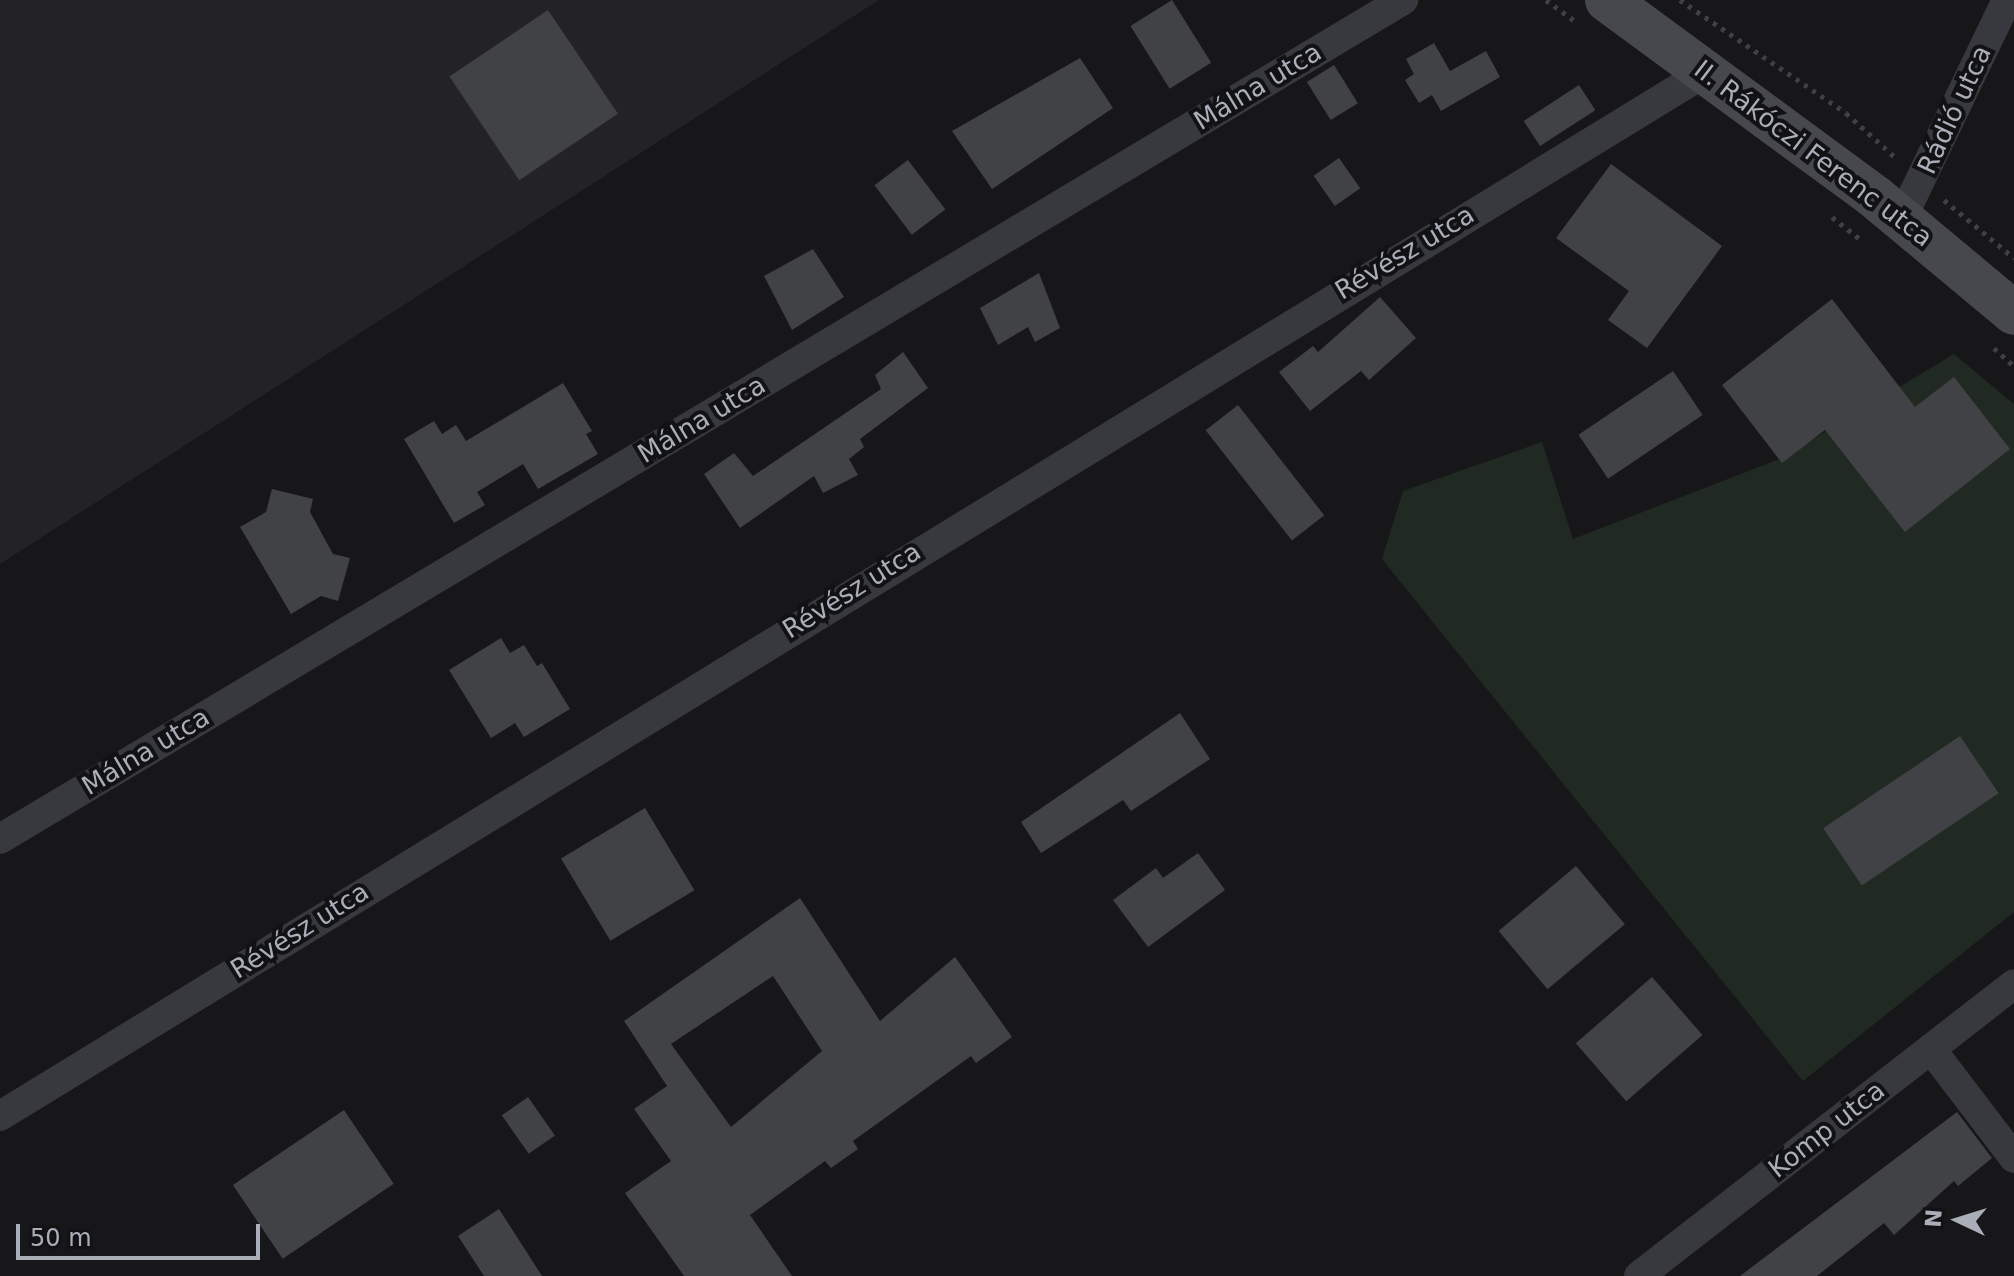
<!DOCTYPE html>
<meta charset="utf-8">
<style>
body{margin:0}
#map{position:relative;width:2014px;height:1276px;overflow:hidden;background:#171719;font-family:"DejaVu Sans",sans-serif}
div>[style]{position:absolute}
.built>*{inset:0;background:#232326}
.green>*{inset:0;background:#212923}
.building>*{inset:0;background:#414246;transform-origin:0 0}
.path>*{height:5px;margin-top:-2.5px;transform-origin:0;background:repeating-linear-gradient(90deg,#3e4045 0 4px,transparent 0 10px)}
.minor>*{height:30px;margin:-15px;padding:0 15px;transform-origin:15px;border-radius:15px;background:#38393e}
.secondary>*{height:44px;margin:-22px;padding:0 22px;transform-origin:22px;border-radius:22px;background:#46484e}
span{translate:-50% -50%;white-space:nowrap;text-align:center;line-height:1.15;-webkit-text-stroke:8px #121214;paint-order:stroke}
.street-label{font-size:26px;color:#aaaeb9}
.north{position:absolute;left:1918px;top:1180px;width:80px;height:80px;-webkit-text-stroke:6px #121214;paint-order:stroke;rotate:274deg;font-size:22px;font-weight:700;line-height:32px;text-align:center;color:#aaaeb9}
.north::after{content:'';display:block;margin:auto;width:28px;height:36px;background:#aaaeb9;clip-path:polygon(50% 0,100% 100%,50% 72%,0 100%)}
.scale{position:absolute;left:16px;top:1224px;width:244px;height:36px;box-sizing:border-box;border:4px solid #aaaeb9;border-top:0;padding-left:10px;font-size:24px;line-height:28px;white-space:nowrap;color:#aaaeb9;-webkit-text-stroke:6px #121214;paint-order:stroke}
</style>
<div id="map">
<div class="built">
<div style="clip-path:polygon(0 0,879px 0,0 564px)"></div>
</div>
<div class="green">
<div style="clip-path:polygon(1954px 354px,2014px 404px,2014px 912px,1803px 1081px,1382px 559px,1403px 491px,1542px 442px,1573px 539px,1782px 458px)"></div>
</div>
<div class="building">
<div style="left:1172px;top:0;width:74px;height:49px;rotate:58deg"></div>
<div style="left:548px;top:10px;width:125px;height:119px;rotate:56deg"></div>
<div style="clip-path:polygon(1434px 43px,1450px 71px,1486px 51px,1500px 77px,1441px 111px,1432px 95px,1419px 103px,1405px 80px,1414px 74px,1406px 59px)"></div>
<div style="clip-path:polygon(1080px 58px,1113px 108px,992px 189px,952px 131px)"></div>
<div style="left:1334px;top:65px;width:45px;height:32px;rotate:58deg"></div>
<div style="left:1579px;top:85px;width:30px;height:66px;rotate:57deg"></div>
<div style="left:1339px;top:158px;width:37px;height:31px;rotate:55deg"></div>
<div style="left:908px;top:160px;width:62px;height:42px;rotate:53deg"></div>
<div style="clip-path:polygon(1611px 164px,1722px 246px,1647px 348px,1608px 320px,1629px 291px,1556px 238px)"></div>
<div style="clip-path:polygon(813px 249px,844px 297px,792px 330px,764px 276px)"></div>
<div style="clip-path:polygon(1039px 273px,1060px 328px,1035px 342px,1028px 327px,998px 345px,980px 308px)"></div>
<div style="clip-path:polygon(1380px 297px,1416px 338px,1369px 380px,1361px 371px,1310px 411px,1279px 372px,1313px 346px,1318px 352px)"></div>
<div style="clip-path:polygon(1832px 299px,1915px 407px,1954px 377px,2010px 449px,1905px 532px,1825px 430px,1782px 463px,1722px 385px)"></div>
<div style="clip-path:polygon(903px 352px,928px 388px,860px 439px,864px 447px,849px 459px,858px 475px,823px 493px,814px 476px,740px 528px,704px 474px,734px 453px,753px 476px,881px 389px,875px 375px)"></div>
<div style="left:1673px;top:371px;width:53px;height:114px;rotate:56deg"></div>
<div style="clip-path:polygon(563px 383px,592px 431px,586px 434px,598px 454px,538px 489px,523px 464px,477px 492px,485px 505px,454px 523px,404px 439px,434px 421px,442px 434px,456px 425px,466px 441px)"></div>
<div style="left:1238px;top:405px;width:140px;height:41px;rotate:52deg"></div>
<div style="clip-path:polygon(272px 489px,313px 499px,310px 512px,333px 554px,350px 558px,338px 601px,321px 596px,291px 614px,240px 527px,266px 512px)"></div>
<div style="clip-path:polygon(501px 638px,510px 653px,524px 645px,537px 666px,542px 663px,570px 709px,524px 737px,515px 723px,491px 738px,449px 670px)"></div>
<div style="clip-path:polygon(1180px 713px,1210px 759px,1131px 811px,1123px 800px,1041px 853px,1021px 822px)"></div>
<div style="left:1960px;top:736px;width:69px;height:165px;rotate:56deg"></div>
<div style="left:645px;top:808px;width:96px;height:98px;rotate:59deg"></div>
<div style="clip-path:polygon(1198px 853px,1225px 890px,1148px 947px,1113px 900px,1156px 868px,1163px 878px)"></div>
<div style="left:1576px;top:866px;width:76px;height:101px;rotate:50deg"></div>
<div style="clip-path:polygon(evenodd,800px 898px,880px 1021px,955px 957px,1012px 1037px,976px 1063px,971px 1056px,853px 1141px,858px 1149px,831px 1168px,825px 1161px,750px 1215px,792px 1276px,684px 1276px,625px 1193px,671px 1161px,634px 1109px,667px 1086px,624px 1021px,800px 898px,773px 976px,822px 1051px,731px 1127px,671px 1044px,773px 976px)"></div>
<div style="left:1652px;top:977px;width:77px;height:101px;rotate:49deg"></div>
<div style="left:528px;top:1097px;width:47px;height:32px;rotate:55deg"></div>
<div style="left:344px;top:1110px;width:89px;height:134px;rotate:56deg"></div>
<div style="clip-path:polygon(1957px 1112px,1992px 1158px,1958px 1186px,1954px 1181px,1894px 1235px,1884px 1223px,1817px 1276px,1740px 1276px)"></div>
<div style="clip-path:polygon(499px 1209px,542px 1276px,484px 1276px,458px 1236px)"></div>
</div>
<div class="path">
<div style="left:1546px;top:0;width:37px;rotate:36deg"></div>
<div style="left:1680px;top:0;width:201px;rotate:34.2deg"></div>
<div style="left:1846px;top:113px;width:69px;rotate:42deg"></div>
<div style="left:1944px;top:200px;width:91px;rotate:39.6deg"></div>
<div style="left:1832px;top:217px;width:34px;rotate:38deg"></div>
<div style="left:1994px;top:348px;width:27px;rotate:42deg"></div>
</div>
<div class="minor">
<div style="left:1901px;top:220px;width:244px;rotate:-64.3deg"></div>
<div style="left:0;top:839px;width:1635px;rotate:-30.88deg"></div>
<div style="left:1931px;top:1049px;width:137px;rotate:52.7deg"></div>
<div style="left:0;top:1116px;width:2001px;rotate:-31.47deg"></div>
<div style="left:1639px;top:1276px;width:475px;rotate:-37.9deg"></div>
</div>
<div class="secondary">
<div style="left:1607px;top:0;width:333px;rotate:36.3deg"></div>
<div style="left:1875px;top:197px;width:181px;rotate:39.8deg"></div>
</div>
<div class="street-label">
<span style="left:1258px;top:87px;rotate:-31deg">Málna utca</span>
<span style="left:1955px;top:110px;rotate:-65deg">Rádió utca</span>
<span style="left:1813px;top:154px;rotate:37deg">II. Rákóczi Ferenc utca</span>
<span style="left:1405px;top:253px;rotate:-31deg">Révész utca</span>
<span style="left:702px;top:420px;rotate:-31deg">Málna utca</span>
<span style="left:852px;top:591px;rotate:-32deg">Révész utca</span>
<span style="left:146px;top:752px;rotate:-31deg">Málna utca</span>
<span style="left:300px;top:931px;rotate:-32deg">Révész utca</span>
<span style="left:1827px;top:1130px;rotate:-38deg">Komp utca</span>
</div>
<div class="north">N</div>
<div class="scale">50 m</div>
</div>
